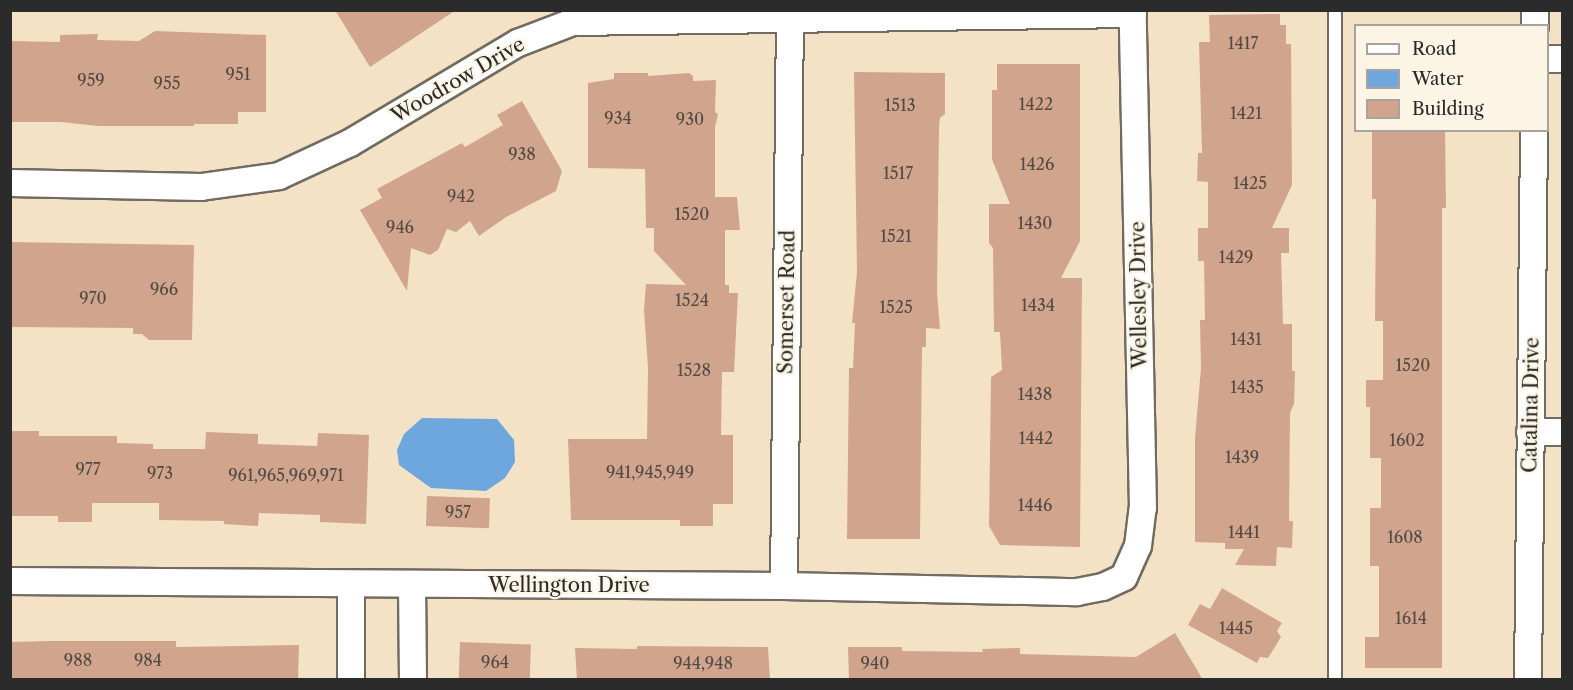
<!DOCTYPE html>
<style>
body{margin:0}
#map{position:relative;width:1573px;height:690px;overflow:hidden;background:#f3e2c5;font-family:"Libre Caslon Text",serif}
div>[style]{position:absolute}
.water>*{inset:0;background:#6da7dd}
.building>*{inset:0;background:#d1a58d;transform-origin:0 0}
.roads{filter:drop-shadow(2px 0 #716b61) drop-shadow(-2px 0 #716b61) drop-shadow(0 2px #716b61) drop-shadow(0 -2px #716b61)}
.lane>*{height:12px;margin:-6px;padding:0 6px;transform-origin:6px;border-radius:6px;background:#fff}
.street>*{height:26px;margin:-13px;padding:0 13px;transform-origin:13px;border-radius:13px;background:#fff}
span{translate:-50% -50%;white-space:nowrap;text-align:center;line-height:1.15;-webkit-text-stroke:4.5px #fcf5e5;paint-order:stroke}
.number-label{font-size:16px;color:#544a44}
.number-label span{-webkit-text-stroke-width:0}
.street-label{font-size:20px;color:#2b2b2b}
.frame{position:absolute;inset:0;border:12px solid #2b2b2b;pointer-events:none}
.legend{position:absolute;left:1354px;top:24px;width:195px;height:108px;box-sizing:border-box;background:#fcf5e5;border:2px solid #a8a49b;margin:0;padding:8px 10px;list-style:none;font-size:18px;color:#2b2b2b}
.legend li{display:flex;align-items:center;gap:12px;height:30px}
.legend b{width:30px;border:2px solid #a8a49b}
</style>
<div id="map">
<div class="water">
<div style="clip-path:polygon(422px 418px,497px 419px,514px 440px,515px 462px,505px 478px,486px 491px,431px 488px,399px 465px,397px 450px,404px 434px)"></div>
</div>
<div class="building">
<div style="clip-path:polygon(335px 10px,456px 10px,370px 67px)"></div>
<div style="clip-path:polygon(1280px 14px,1280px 25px,1286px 25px,1286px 44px,1291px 44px,1292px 185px,1272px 228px,1289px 228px,1289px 253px,1281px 253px,1283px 324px,1292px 324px,1292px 371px,1295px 371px,1294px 404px,1290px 413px,1289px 521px,1293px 521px,1292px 548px,1277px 547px,1276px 566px,1235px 565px,1244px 549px,1225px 549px,1225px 543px,1195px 542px,1195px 438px,1201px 368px,1200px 320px,1205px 320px,1204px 261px,1198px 261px,1198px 228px,1208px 228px,1208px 182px,1197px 181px,1198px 153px,1202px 153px,1199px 42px,1210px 42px,1209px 15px)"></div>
<div style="clip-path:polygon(155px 31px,266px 35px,266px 112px,238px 112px,238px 124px,194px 124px,194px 126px,98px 126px,61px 122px,10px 122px,10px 41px,60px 42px,60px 35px,98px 34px,97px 40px,139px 41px)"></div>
<div style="clip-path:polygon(997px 64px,1080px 64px,1080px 241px,1061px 278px,1082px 278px,1080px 547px,1000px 545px,989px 526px,991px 377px,1002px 370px,1000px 332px,994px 332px,993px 248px,989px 243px,989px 204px,1010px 204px,992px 159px,992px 90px,997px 90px)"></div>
<div style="clip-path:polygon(854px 72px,945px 73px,945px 114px,940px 118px,939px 127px,937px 292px,940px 329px,926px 328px,926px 347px,922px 347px,920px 539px,847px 539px,849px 368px,853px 368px,855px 323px,852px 323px,857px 272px)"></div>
<div style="clip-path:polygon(614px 73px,648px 73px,648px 76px,689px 73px,693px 76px,693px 81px,716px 80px,715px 112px,718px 114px,715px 127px,715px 197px,737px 197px,740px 230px,725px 230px,725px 285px,729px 285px,729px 293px,738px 293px,734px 372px,722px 372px,721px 435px,733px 435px,733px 504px,713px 504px,713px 526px,680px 526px,680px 520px,571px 520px,568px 439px,647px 439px,648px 368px,644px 310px,646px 284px,686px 285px,654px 251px,654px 228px,646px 228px,645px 169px,588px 168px,588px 83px,614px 79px)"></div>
<div style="clip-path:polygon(522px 101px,562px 171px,556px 191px,506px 217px,479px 236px,470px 221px,456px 232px,447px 229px,438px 250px,430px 255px,411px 248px,407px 291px,360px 210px,382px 198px,377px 189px,462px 143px,465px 147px,503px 125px,497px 115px)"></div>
<div style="clip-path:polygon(1372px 130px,1445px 130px,1446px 208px,1442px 208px,1442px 668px,1365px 668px,1365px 637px,1379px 637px,1379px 566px,1370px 566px,1370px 508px,1381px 508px,1381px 458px,1370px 458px,1370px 407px,1366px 407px,1366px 380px,1383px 380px,1383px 321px,1375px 321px,1376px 199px,1372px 199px)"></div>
<div style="clip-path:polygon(10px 242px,194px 245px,192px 340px,149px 340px,142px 334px,133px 334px,133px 328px,10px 327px)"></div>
<div style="clip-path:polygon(10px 431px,39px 431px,39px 436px,117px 436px,117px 443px,153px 444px,153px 449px,205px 449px,206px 432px,258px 434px,258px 444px,317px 446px,318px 433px,369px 435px,366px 524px,320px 522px,320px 515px,259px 513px,258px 526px,224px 524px,224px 521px,159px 520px,159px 503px,92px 503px,92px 522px,58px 522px,58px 516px,10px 516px)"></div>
<div style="left:427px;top:496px;width:63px;height:30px;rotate:2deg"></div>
<div style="clip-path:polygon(1222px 588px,1282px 623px,1277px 631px,1281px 637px,1268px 658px,1260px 657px,1257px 663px,1188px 625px,1200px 604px,1210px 609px)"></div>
<div style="clip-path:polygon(1175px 633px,1203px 680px,849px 680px,848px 647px,902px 647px,902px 651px,983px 652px,982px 649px,1020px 648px,1020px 654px,1136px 657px)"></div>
<div style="clip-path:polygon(50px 641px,176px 641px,176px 647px,299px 645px,298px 680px,10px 680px,10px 642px)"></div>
<div style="left:460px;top:642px;width:71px;height:38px;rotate:2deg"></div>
<div style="clip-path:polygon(637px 646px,768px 647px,770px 680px,577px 680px,575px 648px,637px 649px)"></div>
</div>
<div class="roads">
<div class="lane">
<div style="left:1335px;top:10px;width:670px;rotate:90deg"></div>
</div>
<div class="street">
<div style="left:1535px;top:26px;width:16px;rotate:-90deg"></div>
<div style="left:1548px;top:59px;width:14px"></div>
<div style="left:10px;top:183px;width:191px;rotate:1.2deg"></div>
<div style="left:201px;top:187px;width:79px;rotate:-8deg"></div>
<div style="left:279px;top:176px;width:78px;rotate:-24.9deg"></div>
<div style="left:350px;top:143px;width:196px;rotate:-30.8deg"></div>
<div style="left:518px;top:43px;width:59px;rotate:-20.9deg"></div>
<div style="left:573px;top:22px;width:560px;rotate:-0.82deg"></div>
<div style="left:1530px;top:432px;width:32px"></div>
<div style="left:10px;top:581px;width:774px;rotate:0.37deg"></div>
<div style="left:784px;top:586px;width:293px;rotate:1.2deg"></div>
<div style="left:1077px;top:592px;width:26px;rotate:-11deg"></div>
<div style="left:1103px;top:587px;width:23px;rotate:-25deg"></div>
<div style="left:1124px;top:577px;width:34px;rotate:-66deg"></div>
<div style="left:1138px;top:546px;width:38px;rotate:-83deg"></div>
<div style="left:1143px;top:508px;width:498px;rotate:-91.2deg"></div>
<div style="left:412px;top:584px;width:96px;rotate:89.4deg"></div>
<div style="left:784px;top:586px;width:569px;rotate:-89.4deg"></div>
<div style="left:351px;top:680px;width:96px;rotate:-90deg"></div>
<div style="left:1528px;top:680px;width:550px;rotate:-89.37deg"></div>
</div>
</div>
<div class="number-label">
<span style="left:1243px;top:43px">1417</span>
<span style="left:238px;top:74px">951</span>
<span style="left:91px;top:80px">959</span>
<span style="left:167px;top:83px">955</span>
<span style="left:1036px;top:104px">1422</span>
<span style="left:900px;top:105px">1513</span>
<span style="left:1246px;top:113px">1421</span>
<span style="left:618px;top:118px">934</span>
<span style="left:690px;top:119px">930</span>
<span style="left:522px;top:154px">938</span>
<span style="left:1037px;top:164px">1426</span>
<span style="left:898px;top:173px">1517</span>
<span style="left:1250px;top:183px">1425</span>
<span style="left:461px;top:196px">942</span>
<span style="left:692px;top:214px">1520</span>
<span style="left:1035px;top:223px">1430</span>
<span style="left:400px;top:227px">946</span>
<span style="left:896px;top:236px">1521</span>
<span style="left:1236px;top:257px">1429</span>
<span style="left:164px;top:289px">966</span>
<span style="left:93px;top:298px">970</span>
<span style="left:692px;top:300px">1524</span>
<span style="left:1038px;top:305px">1434</span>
<span style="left:896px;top:307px">1525</span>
<span style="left:1246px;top:339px">1431</span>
<span style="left:1413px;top:365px">1520</span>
<span style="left:694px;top:370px">1528</span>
<span style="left:1247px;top:387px">1435</span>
<span style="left:1035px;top:394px">1438</span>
<span style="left:1036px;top:438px">1442</span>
<span style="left:1407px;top:440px">1602</span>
<span style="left:1242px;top:457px">1439</span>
<span style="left:88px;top:469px">977</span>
<span style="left:650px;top:472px">941,945,949</span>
<span style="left:160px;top:473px">973</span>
<span style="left:286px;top:475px">961,965,969,971</span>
<span style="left:1035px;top:505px">1446</span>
<span style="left:458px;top:512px">957</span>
<span style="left:1244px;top:532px">1441</span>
<span style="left:1405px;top:537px">1608</span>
<span style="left:1411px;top:618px">1614</span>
<span style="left:1236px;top:628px">1445</span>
<span style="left:78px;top:660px">988</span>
<span style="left:148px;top:660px">984</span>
<span style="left:495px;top:662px">964</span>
<span style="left:703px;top:663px">944,948</span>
<span style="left:875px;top:663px">940</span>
</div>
<div class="street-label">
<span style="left:458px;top:80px;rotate:-30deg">Woodrow Drive</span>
<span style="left:1139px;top:295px;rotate:-91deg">Wellesley Drive</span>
<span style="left:787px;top:302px;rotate:-89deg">Somerset Road</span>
<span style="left:1531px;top:405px;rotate:-89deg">Catalina Drive</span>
<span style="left:569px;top:585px">Wellington Drive</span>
</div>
<div class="frame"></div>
<ul class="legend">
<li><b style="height:8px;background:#fff"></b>Road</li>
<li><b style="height:16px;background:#6da7dd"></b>Water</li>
<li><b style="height:16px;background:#d1a58d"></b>Building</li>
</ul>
</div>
